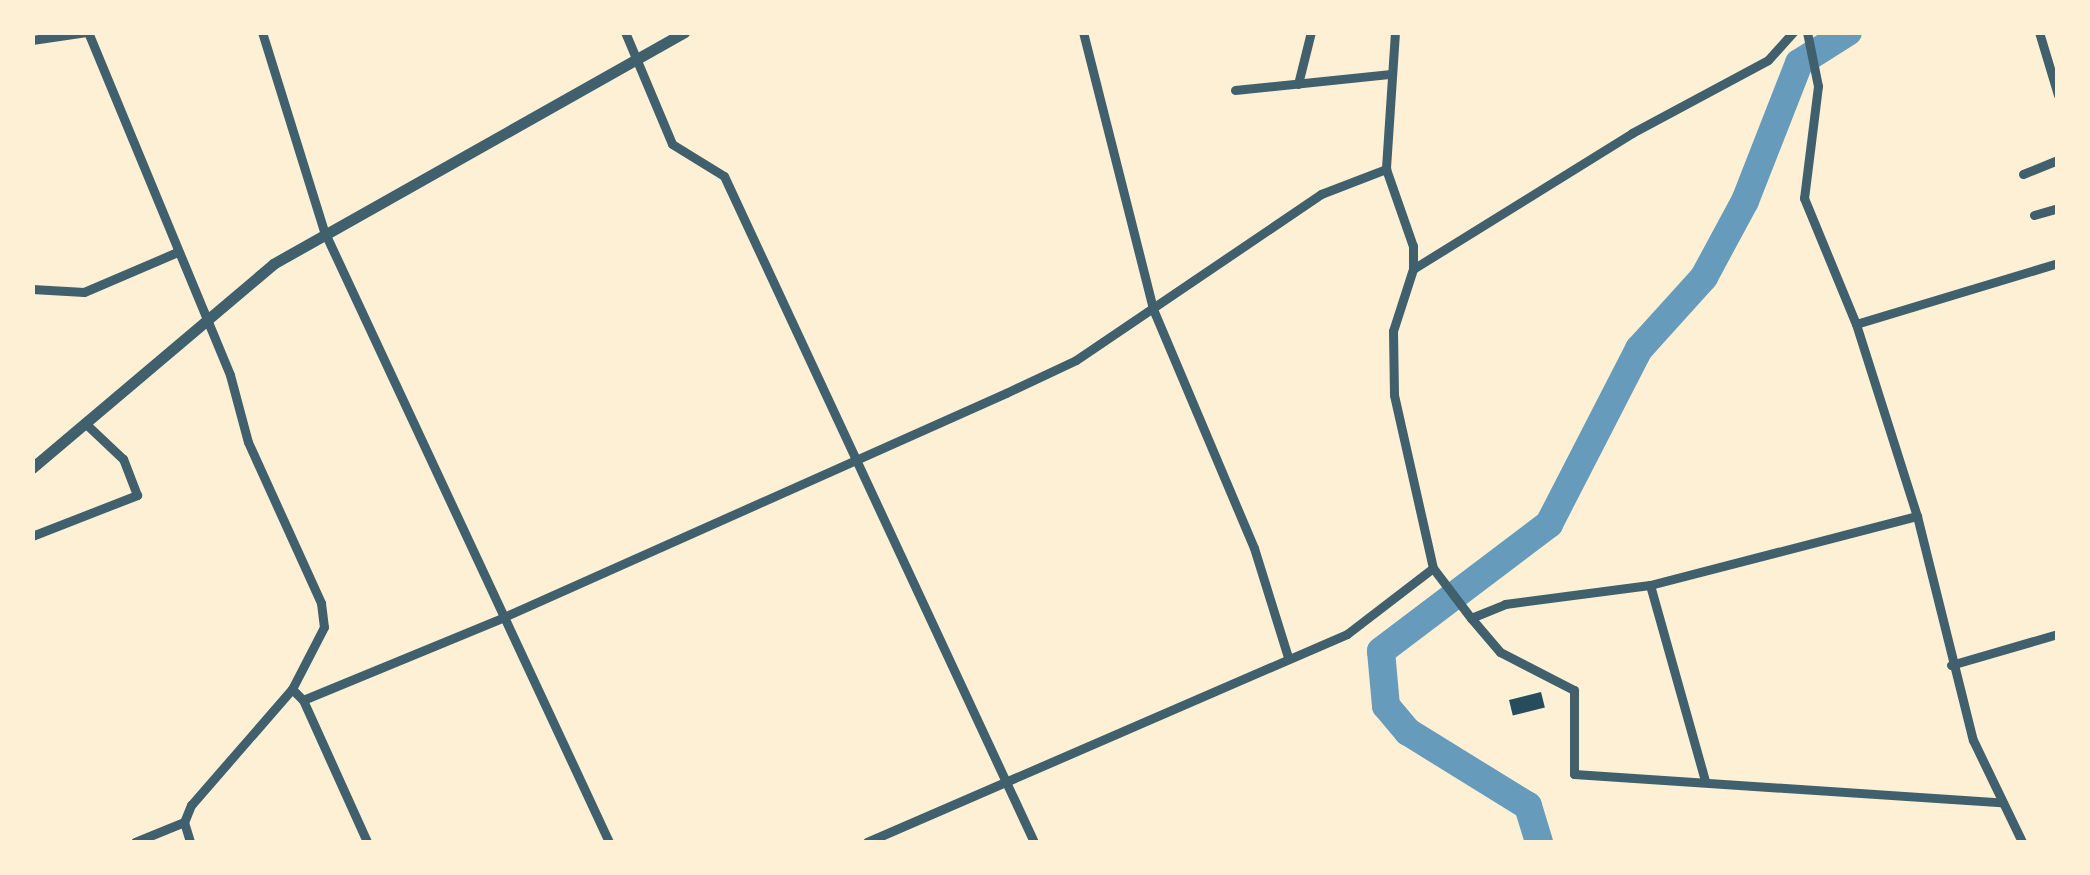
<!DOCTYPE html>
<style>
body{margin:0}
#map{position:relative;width:2090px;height:875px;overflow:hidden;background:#fdf0d5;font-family:"Public Sans",sans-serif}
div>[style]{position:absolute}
.river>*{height:28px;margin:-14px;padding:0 14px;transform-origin:14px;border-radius:14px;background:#669bbc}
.building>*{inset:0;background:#264d5e;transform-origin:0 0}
.minor>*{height:9px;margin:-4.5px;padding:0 4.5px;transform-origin:4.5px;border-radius:4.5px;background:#3f606c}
.tertiary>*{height:11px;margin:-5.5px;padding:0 5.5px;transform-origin:5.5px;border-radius:5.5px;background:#3f606c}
span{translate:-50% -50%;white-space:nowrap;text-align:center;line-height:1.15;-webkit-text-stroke:10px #fdf0d5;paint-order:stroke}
.frame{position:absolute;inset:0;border:35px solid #fdf0d5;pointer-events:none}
</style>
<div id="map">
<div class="river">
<div style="left:1539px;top:842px;width:38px;rotate:-107deg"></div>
<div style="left:1528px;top:806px;width:141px;rotate:-148.3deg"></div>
<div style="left:1408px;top:732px;width:34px;rotate:-130deg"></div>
<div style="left:1386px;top:706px;width:55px;rotate:-95.2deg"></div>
<div style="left:1381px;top:651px;width:211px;rotate:-37.1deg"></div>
<div style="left:1549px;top:524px;width:197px;rotate:-62.8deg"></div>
<div style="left:1639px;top:349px;width:97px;rotate:-47.9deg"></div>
<div style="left:1704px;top:277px;width:86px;rotate:-61.7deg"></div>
<div style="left:1745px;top:201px;width:148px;rotate:-68.6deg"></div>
<div style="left:1799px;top:63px;width:58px;rotate:-32.3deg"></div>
</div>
<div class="building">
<div style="left:1541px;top:692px;width:16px;height:33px;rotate:76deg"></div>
</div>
<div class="minor">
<div style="left:88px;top:32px;width:371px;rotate:67.5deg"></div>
<div style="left:230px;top:375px;width:69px;rotate:75deg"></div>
<div style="left:248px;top:442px;width:177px;rotate:65.6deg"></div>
<div style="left:321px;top:603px;width:24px;rotate:83deg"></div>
<div style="left:324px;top:627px;width:70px;rotate:117.3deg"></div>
<div style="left:292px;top:689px;width:154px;rotate:131deg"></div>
<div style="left:191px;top:805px;width:18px;rotate:112deg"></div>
<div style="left:184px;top:822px;width:21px;rotate:73deg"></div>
<div style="left:262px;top:32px;width:208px;rotate:72.7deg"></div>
<div style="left:324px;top:231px;width:674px;rotate:64.99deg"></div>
<div style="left:625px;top:32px;width:121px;rotate:67.2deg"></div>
<div style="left:672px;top:144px;width:61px;rotate:31.6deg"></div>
<div style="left:724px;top:176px;width:735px;rotate:65.04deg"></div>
<div style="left:1083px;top:32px;width:286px;rotate:75.8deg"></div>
<div style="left:1153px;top:309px;width:259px;rotate:67.1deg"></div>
<div style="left:1254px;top:548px;width:114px;rotate:72.7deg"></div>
<div style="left:1395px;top:32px;width:137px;rotate:93.8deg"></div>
<div style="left:1386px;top:169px;width:82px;rotate:70.7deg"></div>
<div style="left:1413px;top:246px;width:23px;rotate:90deg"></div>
<div style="left:1413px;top:269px;width:65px;rotate:107.9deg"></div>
<div style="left:1393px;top:331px;width:64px;rotate:89.1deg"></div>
<div style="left:1394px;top:395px;width:177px;rotate:77.3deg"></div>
<div style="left:1433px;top:568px;width:63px;rotate:52.8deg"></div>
<div style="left:1471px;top:618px;width:37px;rotate:-22deg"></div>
<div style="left:1505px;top:604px;width:146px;rotate:-7.5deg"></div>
<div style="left:1650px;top:585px;width:276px;rotate:-14.5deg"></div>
<div style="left:1807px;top:32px;width:55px;rotate:78.5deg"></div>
<div style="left:1818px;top:86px;width:113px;rotate:97.1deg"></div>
<div style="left:1804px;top:198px;width:136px;rotate:67.6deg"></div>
<div style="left:1856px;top:324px;width:201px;rotate:72.4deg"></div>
<div style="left:1917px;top:516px;width:231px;rotate:76deg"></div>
<div style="left:1973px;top:740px;width:113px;rotate:64.3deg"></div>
<div style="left:2039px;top:32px;width:66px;rotate:73.2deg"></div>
<div style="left:32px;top:40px;width:55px;rotate:-8.4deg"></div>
<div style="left:1298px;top:84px;width:54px;rotate:-76deg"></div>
<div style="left:1235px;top:90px;width:157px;rotate:-5.9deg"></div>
<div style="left:2023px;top:174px;width:38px;rotate:-22deg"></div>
<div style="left:2034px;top:215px;width:25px;rotate:-16deg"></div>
<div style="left:1413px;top:269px;width:258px;rotate:-31.8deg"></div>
<div style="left:1632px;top:133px;width:154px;rotate:-28.2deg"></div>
<div style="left:1768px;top:60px;width:38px;rotate:-48deg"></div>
<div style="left:32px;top:289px;width:52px;rotate:3.3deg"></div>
<div style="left:84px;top:292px;width:99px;rotate:-23.2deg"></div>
<div style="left:1856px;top:324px;width:211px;rotate:-16.8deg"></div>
<div style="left:32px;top:536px;width:113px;rotate:-21.3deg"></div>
<div style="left:137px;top:495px;width:39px;rotate:-111deg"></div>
<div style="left:123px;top:459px;width:48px;rotate:-136.7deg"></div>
<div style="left:1650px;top:585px;width:204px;rotate:74.3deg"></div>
<div style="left:1471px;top:618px;width:45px;rotate:49.5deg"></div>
<div style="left:1500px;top:652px;width:83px;rotate:27.2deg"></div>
<div style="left:1574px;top:690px;width:84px;rotate:90deg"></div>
<div style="left:1574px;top:774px;width:428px;rotate:3.8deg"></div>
<div style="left:1951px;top:665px;width:111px;rotate:-16.2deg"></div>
<div style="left:292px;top:689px;width:16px;rotate:45deg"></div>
<div style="left:303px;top:700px;width:217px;rotate:-22.4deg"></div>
<div style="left:504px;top:617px;width:550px;rotate:-24.05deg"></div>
<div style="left:1006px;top:393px;width:77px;rotate:-25.2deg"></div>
<div style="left:1076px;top:360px;width:296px;rotate:-34.1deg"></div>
<div style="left:1321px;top:194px;width:70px;rotate:-21deg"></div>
<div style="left:303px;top:700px;width:156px;rotate:65.7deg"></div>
<div style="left:135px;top:842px;width:53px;rotate:-22.2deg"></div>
<div style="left:867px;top:842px;width:523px;rotate:-23.43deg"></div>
<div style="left:1347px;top:634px;width:108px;rotate:-37.5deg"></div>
</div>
<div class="tertiary">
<div style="left:32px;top:468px;width:316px;rotate:-40.2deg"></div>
<div style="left:273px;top:264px;width:472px;rotate:-29.4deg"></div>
</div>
<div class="frame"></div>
</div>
